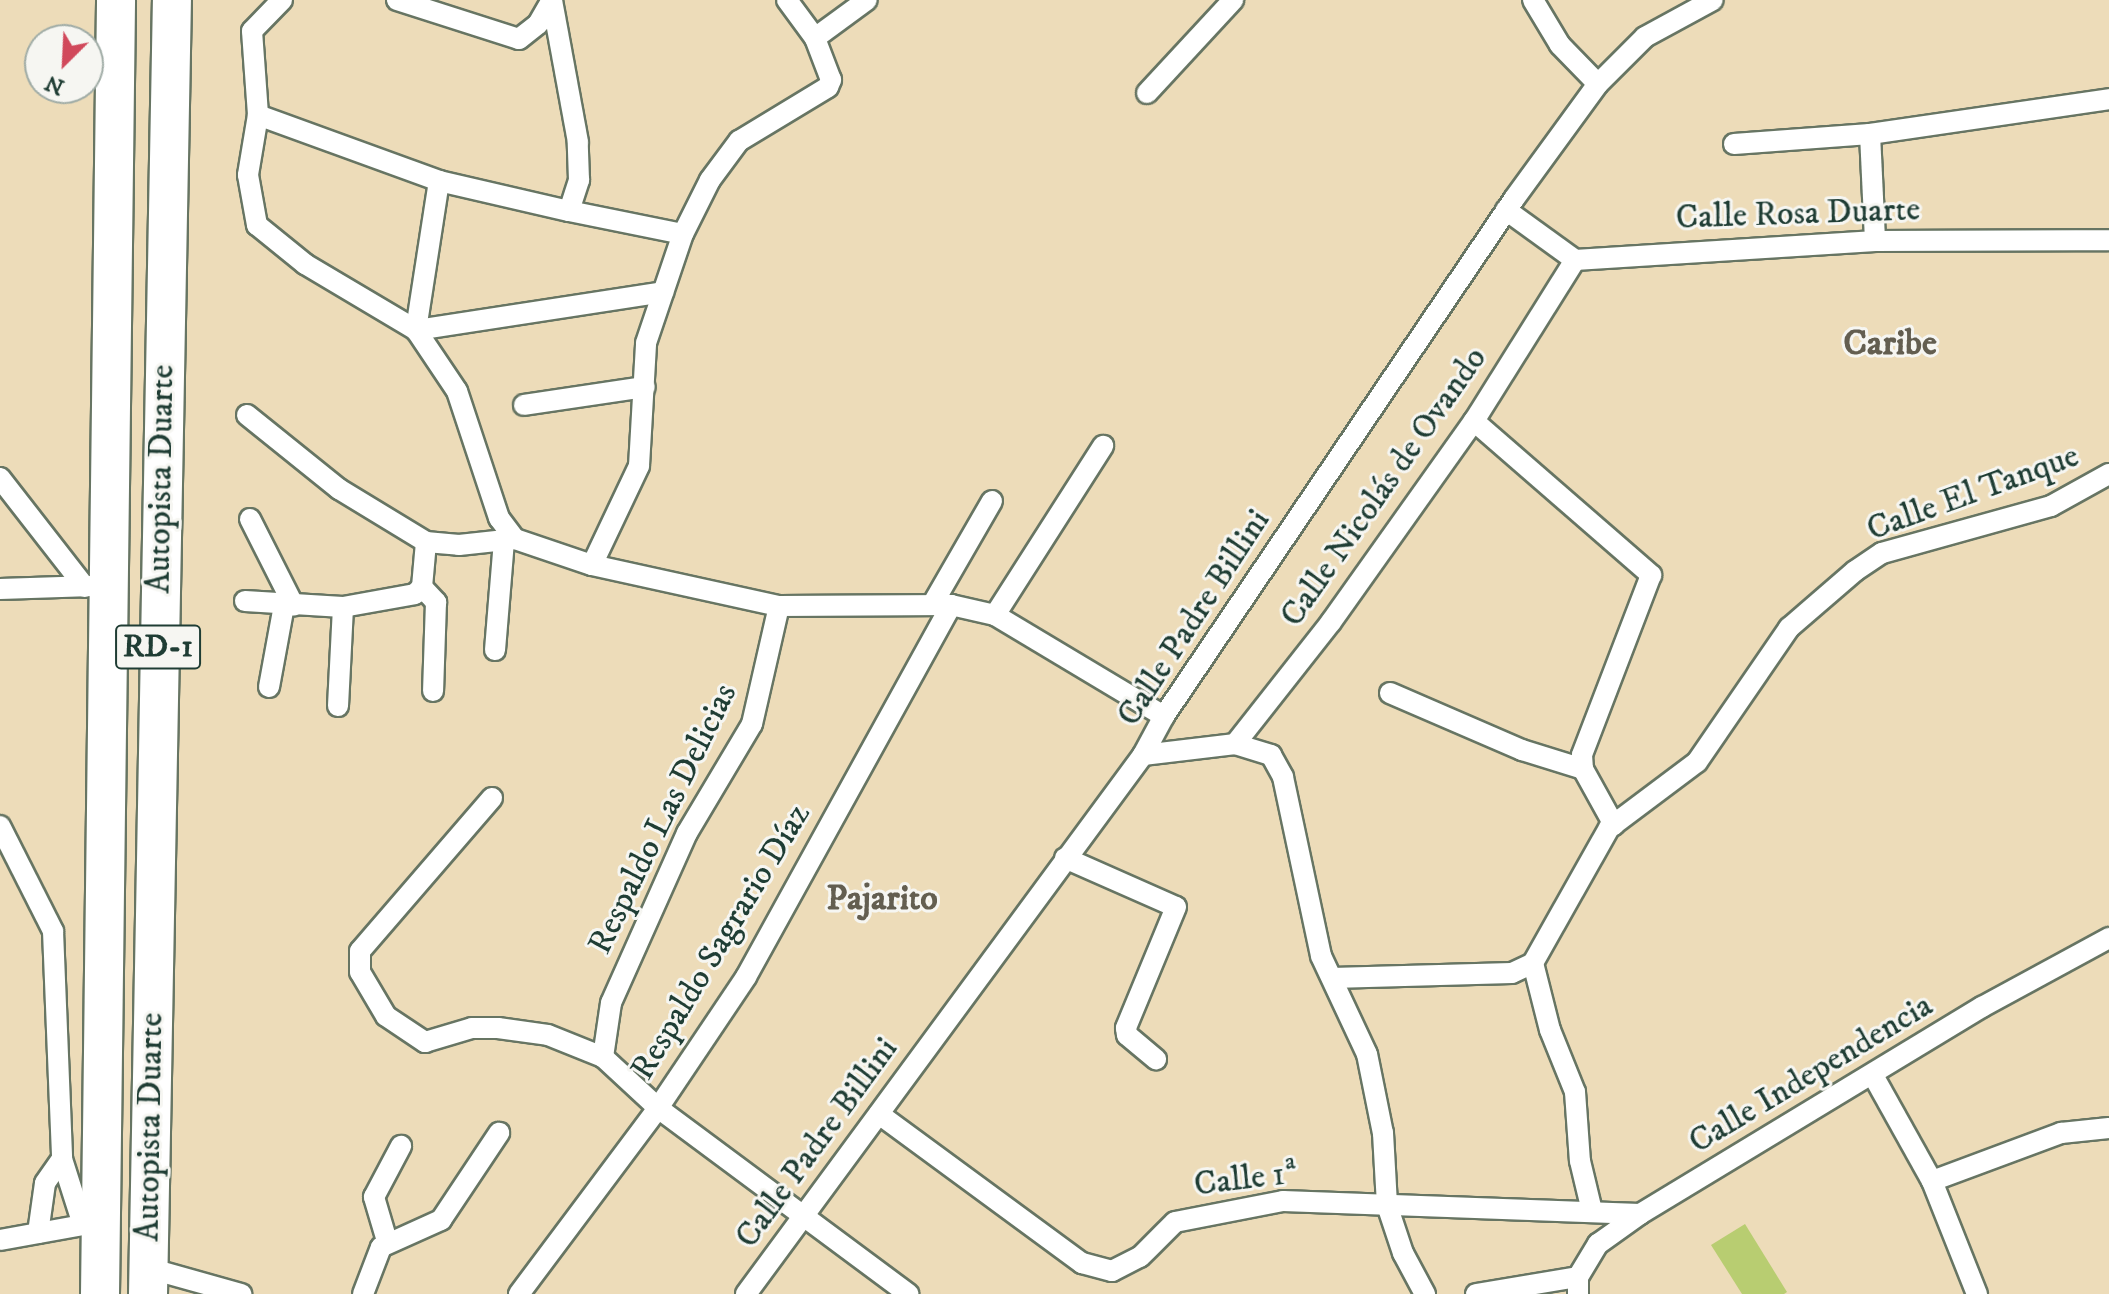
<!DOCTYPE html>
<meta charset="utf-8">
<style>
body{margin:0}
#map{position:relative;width:2109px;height:1294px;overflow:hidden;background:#eddcb9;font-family:"IM FELL DW Pica",serif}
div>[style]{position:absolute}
.green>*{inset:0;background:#b8cd71}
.roads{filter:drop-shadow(2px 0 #677563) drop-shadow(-2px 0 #677563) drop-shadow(0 2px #677563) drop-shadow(0 -2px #677563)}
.minor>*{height:20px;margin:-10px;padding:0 10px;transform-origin:10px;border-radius:10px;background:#fff}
.motorway>*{height:38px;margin:-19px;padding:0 19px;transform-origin:19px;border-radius:19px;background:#fff}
span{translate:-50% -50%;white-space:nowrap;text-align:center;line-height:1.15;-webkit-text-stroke:6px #f6f6f2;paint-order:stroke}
.shield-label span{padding:2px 6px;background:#f6f6f2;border:2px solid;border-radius:6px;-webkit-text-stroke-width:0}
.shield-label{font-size:32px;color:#1f3d34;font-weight:700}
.street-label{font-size:34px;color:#1f3d34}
.neighbourhood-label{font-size:36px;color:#635e50;font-weight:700}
.north{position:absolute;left:24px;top:24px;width:80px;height:80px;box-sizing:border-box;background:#f6f6f2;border:2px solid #a0aca6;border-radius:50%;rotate:204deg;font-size:22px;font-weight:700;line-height:32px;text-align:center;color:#1f3d34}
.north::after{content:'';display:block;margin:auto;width:28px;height:36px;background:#d1495b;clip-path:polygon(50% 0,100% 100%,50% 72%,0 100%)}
</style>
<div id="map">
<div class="green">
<div style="clip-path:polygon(1745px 1224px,1787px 1292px,1784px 1294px,1742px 1294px,1711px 1245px)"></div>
</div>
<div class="roads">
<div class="minor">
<div style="left:282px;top:0;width:43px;rotate:134.1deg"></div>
<div style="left:252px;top:31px;width:84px;rotate:85.9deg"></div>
<div style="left:258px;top:115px;width:61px;rotate:99.5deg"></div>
<div style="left:248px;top:175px;width:51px;rotate:79.8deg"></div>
<div style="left:257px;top:225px;width:62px;rotate:39.1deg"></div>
<div style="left:305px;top:264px;width:129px;rotate:30.7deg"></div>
<div style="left:416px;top:330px;width:73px;rotate:56.1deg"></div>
<div style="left:457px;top:391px;width:134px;rotate:71.7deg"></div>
<div style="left:499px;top:518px;width:26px;rotate:53deg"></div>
<div style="left:515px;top:539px;width:81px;rotate:18.7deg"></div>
<div style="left:592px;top:565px;width:191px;rotate:12.4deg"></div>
<div style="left:779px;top:606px;width:172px;rotate:-0.3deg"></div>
<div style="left:951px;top:605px;width:45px;rotate:12.8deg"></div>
<div style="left:995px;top:615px;width:197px;rotate:30.9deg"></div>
<div style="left:397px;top:0;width:128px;rotate:17.7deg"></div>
<div style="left:519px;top:39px;width:24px;rotate:-38deg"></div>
<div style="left:538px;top:24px;width:28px;rotate:-60deg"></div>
<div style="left:1533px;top:0;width:52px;rotate:59deg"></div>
<div style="left:1560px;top:45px;width:54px;rotate:45.7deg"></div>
<div style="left:815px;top:38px;width:64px;rotate:-36.2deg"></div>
<div style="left:1147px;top:93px;width:127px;rotate:-47.2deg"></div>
<div style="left:258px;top:115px;width:193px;rotate:20deg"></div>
<div style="left:439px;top:181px;width:133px;rotate:13deg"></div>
<div style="left:569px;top:211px;width:33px;rotate:-72deg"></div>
<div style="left:579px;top:180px;width:38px;rotate:-92deg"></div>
<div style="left:578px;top:142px;width:143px;rotate:-100.4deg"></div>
<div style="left:1870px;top:134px;width:107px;rotate:87.3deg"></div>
<div style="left:1734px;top:144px;width:136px;rotate:-4.2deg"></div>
<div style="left:1870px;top:134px;width:242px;rotate:-8.3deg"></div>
<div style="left:439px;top:181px;width:151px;rotate:98.8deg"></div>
<div style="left:416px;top:330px;width:250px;rotate:-8.7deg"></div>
<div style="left:1506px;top:210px;width:85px;rotate:35.9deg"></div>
<div style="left:1575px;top:260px;width:301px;rotate:-3.6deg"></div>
<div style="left:1875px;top:241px;width:234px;rotate:-0.2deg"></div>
<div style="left:569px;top:211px;width:116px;rotate:11.4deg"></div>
<div style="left:524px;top:405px;width:122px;rotate:-8.5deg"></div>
<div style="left:247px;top:415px;width:118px;rotate:38.8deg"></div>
<div style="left:339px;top:489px;width:102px;rotate:31.3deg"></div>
<div style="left:426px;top:542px;width:33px;rotate:5deg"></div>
<div style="left:459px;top:545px;width:56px;rotate:-6.1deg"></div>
<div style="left:1474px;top:421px;width:235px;rotate:41deg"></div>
<div style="left:1651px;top:575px;width:193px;rotate:111deg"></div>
<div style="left:1582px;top:755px;width:14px;rotate:86deg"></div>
<div style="left:1583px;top:769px;width:64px;rotate:61deg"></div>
<div style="left:0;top:478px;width:138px;rotate:52.1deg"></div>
<div style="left:250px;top:519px;width:97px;rotate:63.2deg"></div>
<div style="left:592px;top:565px;width:110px;rotate:-64.6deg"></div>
<div style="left:639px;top:466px;width:123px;rotate:-86.7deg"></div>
<div style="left:646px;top:343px;width:115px;rotate:-71.3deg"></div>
<div style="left:683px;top:234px;width:60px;rotate:-63.4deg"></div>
<div style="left:710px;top:180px;width:49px;rotate:-53.4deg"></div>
<div style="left:739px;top:141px;width:104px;rotate:-31.2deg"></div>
<div style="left:828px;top:87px;width:8px;rotate:-67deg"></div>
<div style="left:831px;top:80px;width:45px;rotate:-110.9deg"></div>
<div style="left:815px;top:38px;width:47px;rotate:-126.4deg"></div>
<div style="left:422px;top:587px;width:21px;rotate:47deg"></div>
<div style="left:436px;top:602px;width:89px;rotate:91.9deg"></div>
<div style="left:0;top:589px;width:92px;rotate:-1.9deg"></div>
<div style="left:245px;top:601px;width:98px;rotate:3.5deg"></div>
<div style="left:343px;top:607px;width:73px;rotate:-10.2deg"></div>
<div style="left:415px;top:594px;width:10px;rotate:-45deg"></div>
<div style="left:422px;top:587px;width:45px;rotate:-84.9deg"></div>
<div style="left:932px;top:605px;width:120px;rotate:-60deg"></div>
<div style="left:779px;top:606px;width:121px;rotate:102.9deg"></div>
<div style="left:752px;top:724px;width:127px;rotate:120.8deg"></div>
<div style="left:687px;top:833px;width:186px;rotate:114.1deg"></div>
<div style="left:611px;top:1003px;width:55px;rotate:98.4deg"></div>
<div style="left:603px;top:1057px;width:75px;rotate:42.8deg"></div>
<div style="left:658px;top:1108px;width:312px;rotate:36.6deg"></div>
<div style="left:995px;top:615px;width:201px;rotate:-57.4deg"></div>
<div style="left:495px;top:650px;width:110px;rotate:-85.3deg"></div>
<div style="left:269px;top:687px;width:83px;rotate:-79.6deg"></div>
<div style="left:1390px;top:693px;width:144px;rotate:23.4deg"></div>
<div style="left:1522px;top:750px;width:64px;rotate:17.3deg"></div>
<div style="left:338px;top:706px;width:99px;rotate:-87.1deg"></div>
<div style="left:1235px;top:744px;width:155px;rotate:-51.8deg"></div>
<div style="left:1331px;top:622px;width:247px;rotate:-54.6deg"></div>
<div style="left:1474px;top:421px;width:190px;rotate:-57.9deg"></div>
<div style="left:1143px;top:755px;width:93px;rotate:-6.8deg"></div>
<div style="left:1235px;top:744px;width:38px;rotate:17deg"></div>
<div style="left:1271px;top:755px;width:25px;rotate:61deg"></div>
<div style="left:1283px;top:777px;width:183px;rotate:78deg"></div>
<div style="left:1321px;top:956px;width:108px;rotate:64.9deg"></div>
<div style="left:1367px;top:1054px;width:81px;rotate:78.6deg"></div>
<div style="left:1383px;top:1133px;width:72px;rotate:86.8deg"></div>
<div style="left:1387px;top:1205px;width:51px;rotate:71.6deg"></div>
<div style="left:1403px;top:1253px;width:47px;rotate:61.8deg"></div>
<div style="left:492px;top:798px;width:202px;rotate:130.8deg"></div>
<div style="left:360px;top:951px;width:21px;rotate:90deg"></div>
<div style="left:360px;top:972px;width:51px;rotate:59.4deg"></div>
<div style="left:386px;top:1016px;width:47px;rotate:33.7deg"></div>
<div style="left:425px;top:1042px;width:49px;rotate:-16.6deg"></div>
<div style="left:472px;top:1028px;width:26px"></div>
<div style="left:498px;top:1028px;width:50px;rotate:8deg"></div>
<div style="left:548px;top:1035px;width:59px;rotate:21.8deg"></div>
<div style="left:0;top:826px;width:118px;rotate:63.2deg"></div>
<div style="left:53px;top:931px;width:228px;rotate:87.7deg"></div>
<div style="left:62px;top:1159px;width:69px;rotate:72.3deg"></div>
<div style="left:1065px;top:858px;width:121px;rotate:23.8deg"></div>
<div style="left:1176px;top:907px;width:131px;rotate:112.5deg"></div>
<div style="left:1126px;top:1028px;width:7px;rotate:82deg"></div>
<div style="left:1127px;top:1035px;width:38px;rotate:40deg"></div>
<div style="left:1533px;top:963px;width:69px;rotate:75.8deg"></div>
<div style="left:1550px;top:1030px;width:67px;rotate:68deg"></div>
<div style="left:1575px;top:1092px;width:69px;rotate:85.9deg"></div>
<div style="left:1580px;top:1161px;width:51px;rotate:76.5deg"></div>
<div style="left:1332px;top:978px;width:180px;rotate:-1.6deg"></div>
<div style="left:1512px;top:973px;width:23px;rotate:-25deg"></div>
<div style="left:1533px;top:963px;width:155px;rotate:-60.6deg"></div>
<div style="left:1609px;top:828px;width:110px;rotate:-36.9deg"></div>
<div style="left:1697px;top:762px;width:163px;rotate:-55.5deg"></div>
<div style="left:1789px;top:628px;width:87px;rotate:-40.8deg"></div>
<div style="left:1855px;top:571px;width:32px;rotate:-34deg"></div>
<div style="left:1882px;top:553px;width:175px;rotate:-15.5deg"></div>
<div style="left:2051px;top:506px;width:66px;rotate:-28.9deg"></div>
<div style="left:1874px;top:1077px;width:119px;rotate:60.9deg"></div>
<div style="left:1932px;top:1181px;width:122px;rotate:68.3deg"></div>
<div style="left:879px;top:1114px;width:252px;rotate:36.3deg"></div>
<div style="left:1082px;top:1263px;width:31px;rotate:15deg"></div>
<div style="left:1112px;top:1271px;width:31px;rotate:-27deg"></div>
<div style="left:1140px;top:1257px;width:49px;rotate:-45deg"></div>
<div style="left:1175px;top:1222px;width:110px;rotate:-11deg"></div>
<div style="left:1283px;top:1201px;width:357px;rotate:2.1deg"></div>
<div style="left:1932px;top:1181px;width:138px;rotate:-20.4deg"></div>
<div style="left:2061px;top:1133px;width:48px;rotate:-5.9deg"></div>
<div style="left:38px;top:1233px;width:50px;rotate:-82deg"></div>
<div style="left:45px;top:1183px;width:29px;rotate:-55deg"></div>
<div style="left:0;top:1240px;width:96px;rotate:-10.3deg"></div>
<div style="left:387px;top:1241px;width:46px;rotate:-106.5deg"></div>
<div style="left:374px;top:1197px;width:58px;rotate:-62.1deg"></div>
<div style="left:148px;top:1268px;width:97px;rotate:15.6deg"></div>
<div style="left:363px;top:1294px;width:50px;rotate:-69deg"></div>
<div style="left:381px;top:1247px;width:66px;rotate:-24.2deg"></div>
<div style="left:441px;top:1220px;width:105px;rotate:-56.3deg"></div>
<div style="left:519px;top:1294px;width:232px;rotate:-53.2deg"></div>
<div style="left:658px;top:1108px;width:158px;rotate:-56.1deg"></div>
<div style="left:746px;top:977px;width:425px;rotate:-61.1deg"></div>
<div style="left:746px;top:1294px;width:669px;rotate:-53.63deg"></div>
<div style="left:1143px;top:755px;width:44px;rotate:-61.7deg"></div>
<div style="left:1164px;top:716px;width:624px;rotate:-55.9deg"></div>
<div style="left:1514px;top:199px;width:142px;rotate:-53.9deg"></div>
<div style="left:1598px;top:84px;width:66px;rotate:-45deg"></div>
<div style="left:1645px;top:37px;width:77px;rotate:-28.6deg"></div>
<div style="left:1476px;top:1294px;width:103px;rotate:-9.5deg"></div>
<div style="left:1578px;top:1294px;width:17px;rotate:-90deg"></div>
<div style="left:1578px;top:1277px;width:39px;rotate:-59deg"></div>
<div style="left:1598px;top:1244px;width:52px;rotate:-35.5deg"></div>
<div style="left:1640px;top:1214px;width:400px;rotate:-31.2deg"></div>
<div style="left:1982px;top:1007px;width:145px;rotate:-28.5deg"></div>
</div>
<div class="motorway">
<div style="left:100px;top:1294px;width:1294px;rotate:-89.29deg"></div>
<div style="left:148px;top:1294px;width:1294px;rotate:-88.94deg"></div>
</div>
</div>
<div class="shield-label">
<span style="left:158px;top:647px">RD-1</span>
</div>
<div class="street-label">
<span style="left:1798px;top:214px;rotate:-2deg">Calle Rosa Duarte</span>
<span style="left:161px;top:479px;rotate:-89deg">Autopista Duarte</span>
<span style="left:1384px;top:487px;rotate:-55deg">Calle Nicolás de Ovando</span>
<span style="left:1973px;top:493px;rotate:-20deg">Calle El Tanque</span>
<span style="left:1194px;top:618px;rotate:-57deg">Calle Padre Billini</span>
<span style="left:663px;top:819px;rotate:-64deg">Respaldo Las Delicias</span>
<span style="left:721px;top:942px;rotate:-59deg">Respaldo Sagrario Díaz</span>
<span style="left:1811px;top:1074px;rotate:-31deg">Calle Independencia</span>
<span style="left:150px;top:1127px;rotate:-89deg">Autopista Duarte</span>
<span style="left:817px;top:1143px;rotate:-54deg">Calle Padre Billini</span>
<span style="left:1246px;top:1179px;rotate:-7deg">Calle 1ª</span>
</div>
<div class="neighbourhood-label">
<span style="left:1890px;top:344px">Caribe</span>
<span style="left:882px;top:899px">Pajarito</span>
</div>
<div class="north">N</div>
</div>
